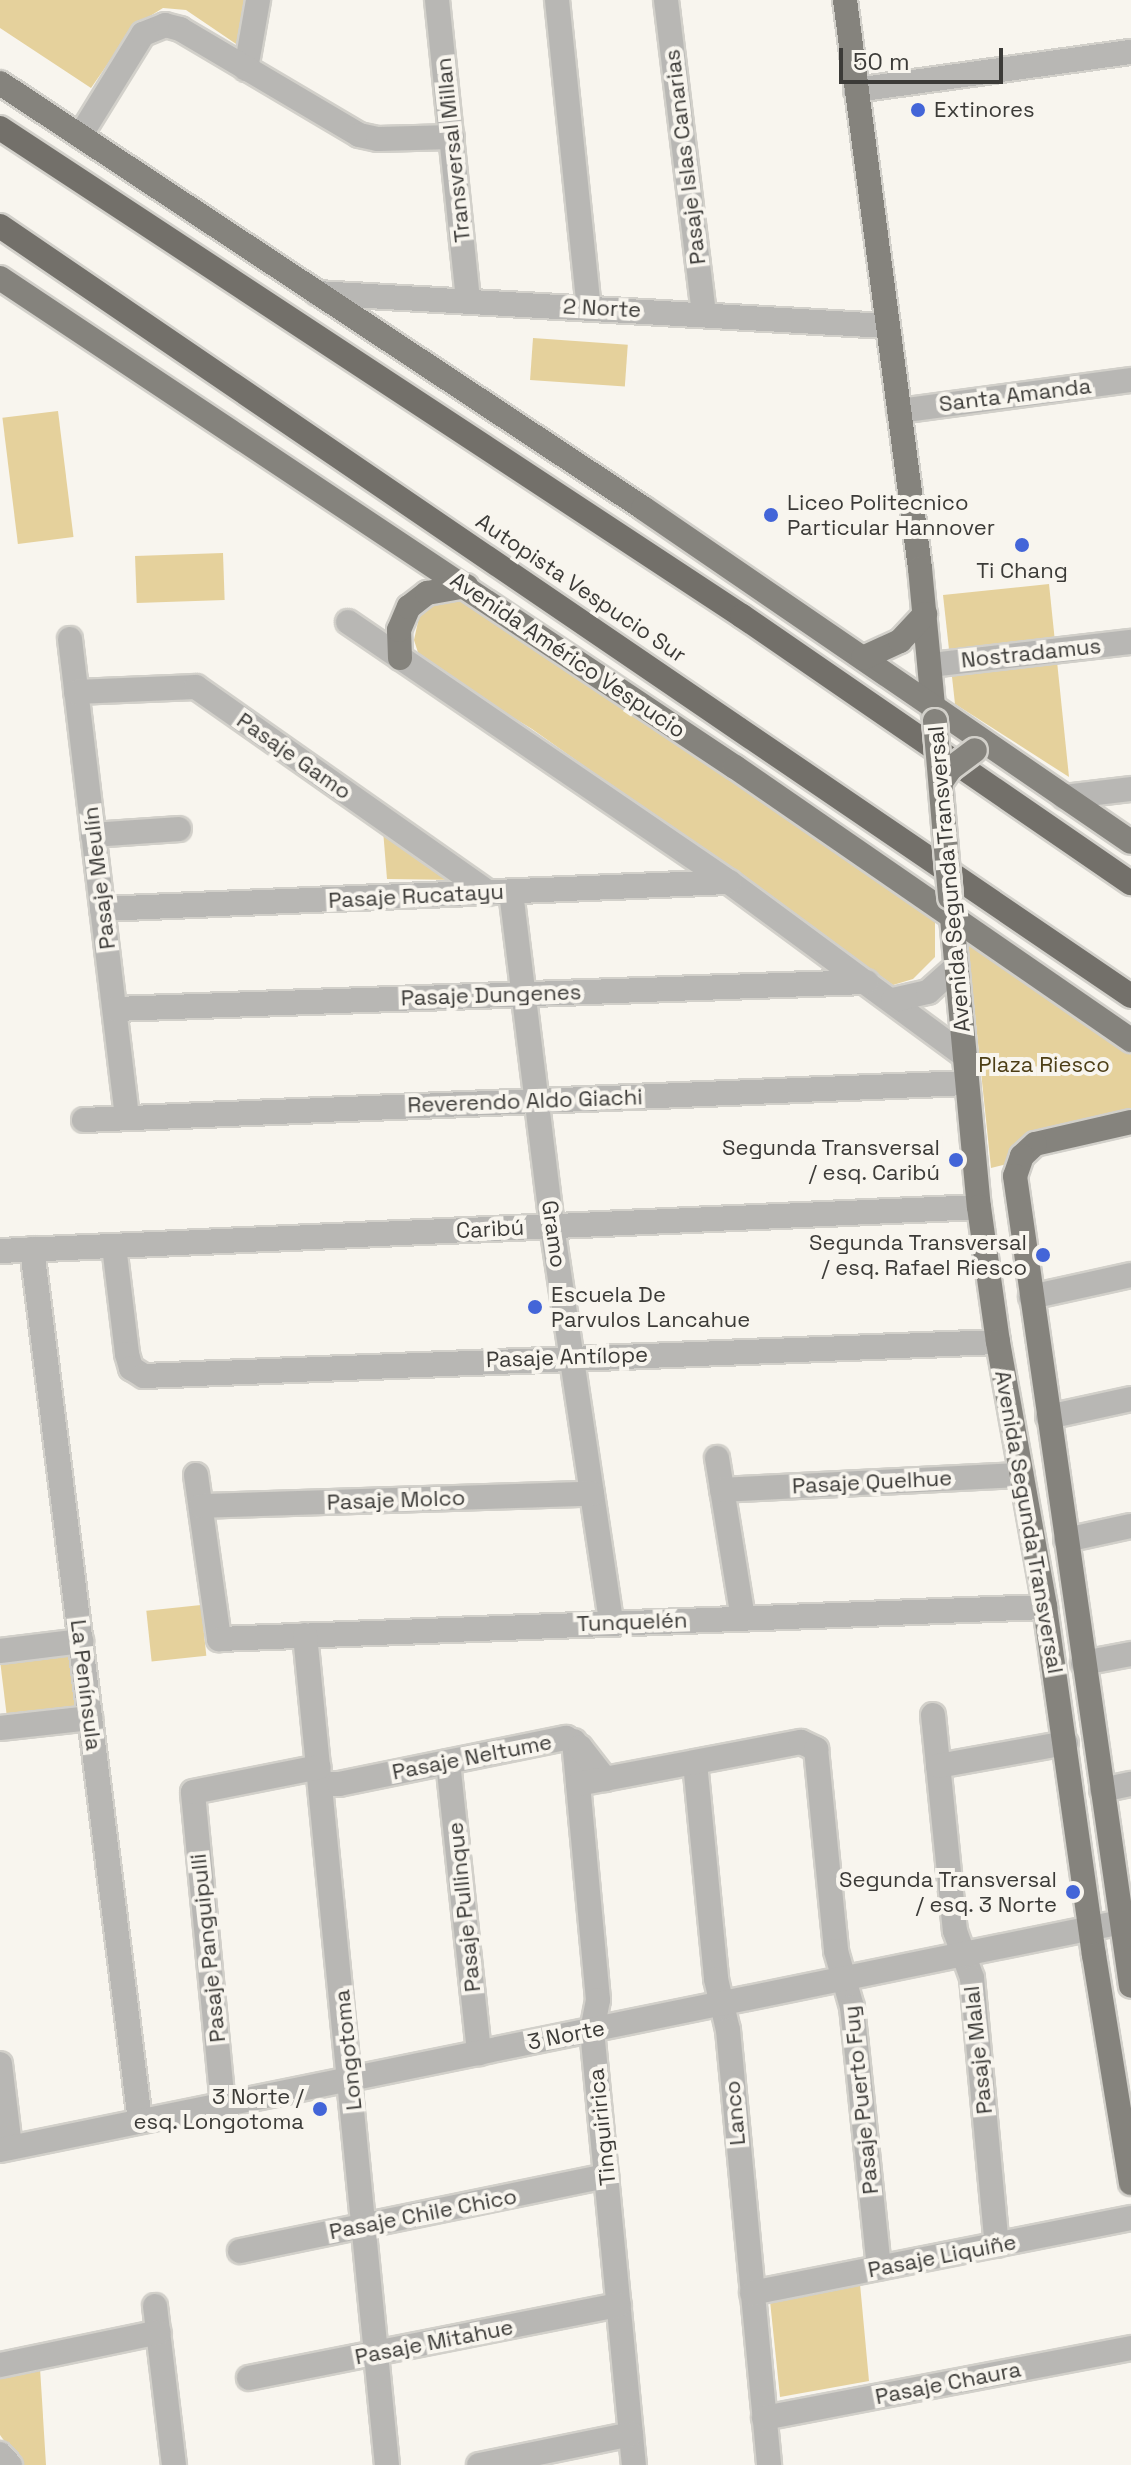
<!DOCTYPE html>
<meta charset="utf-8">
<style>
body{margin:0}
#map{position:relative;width:1131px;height:2465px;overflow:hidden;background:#f8f5ee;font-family:"Space Grotesk",sans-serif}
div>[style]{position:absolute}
.green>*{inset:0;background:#e5d19c;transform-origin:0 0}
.roads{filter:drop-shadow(2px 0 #d2d0ca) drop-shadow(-2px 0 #d2d0ca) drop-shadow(0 2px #d2d0ca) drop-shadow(0 -2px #d2d0ca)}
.minor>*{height:24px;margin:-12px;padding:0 12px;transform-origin:12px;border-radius:12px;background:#b8b7b4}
.major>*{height:24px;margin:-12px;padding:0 12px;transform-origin:12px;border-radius:12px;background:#85837d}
.highway>*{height:24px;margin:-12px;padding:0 12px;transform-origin:12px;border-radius:12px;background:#73706a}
.bridges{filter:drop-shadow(2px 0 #d2d0ca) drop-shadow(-2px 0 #d2d0ca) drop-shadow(0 2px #d2d0ca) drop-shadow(0 -2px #d2d0ca)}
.major-bridge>*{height:24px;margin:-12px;padding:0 12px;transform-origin:12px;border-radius:12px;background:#85837d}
.dots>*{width:22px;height:22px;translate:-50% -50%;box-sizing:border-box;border:4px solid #f8f5ee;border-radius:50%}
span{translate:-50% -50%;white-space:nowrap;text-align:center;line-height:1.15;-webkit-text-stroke:8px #f8f5ee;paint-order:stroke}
.poi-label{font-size:22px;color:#3c3b38}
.left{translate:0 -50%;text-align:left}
.right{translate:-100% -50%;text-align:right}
.street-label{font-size:22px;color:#3c3b38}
.park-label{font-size:22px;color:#4c3e16}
.scale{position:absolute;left:839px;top:48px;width:164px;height:36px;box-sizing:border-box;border:4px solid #3c3b38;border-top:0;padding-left:10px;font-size:24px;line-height:28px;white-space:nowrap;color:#3c3b38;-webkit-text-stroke:6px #f8f5ee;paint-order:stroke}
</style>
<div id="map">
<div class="green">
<div style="clip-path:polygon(0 0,253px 0,245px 50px,186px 10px,163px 8px,134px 26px,91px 88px,0 28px)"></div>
<div style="left:533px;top:338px;width:95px;height:42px;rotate:4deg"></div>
<div style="left:58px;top:411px;width:127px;height:56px;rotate:83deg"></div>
<div style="left:223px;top:553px;width:47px;height:88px;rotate:88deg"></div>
<div style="clip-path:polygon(1049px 584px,1069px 777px,955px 704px,943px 595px)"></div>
<div style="clip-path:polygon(447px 597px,470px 599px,935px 918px,935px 957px,913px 979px,893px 985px,532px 729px,421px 662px,414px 640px,419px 617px,436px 601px)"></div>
<div style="clip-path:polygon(383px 830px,461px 880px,387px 879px)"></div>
<div style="clip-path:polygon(967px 937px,1131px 1049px,1131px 1111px,1032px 1132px,1022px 1139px,1007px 1164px,991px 1168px)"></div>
<div style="left:201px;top:1605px;width:51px;height:55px;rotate:84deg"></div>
<div style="left:72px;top:1648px;width:63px;height:73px;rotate:83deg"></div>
<div style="clip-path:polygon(860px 2284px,869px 2381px,780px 2397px,770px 2301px)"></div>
<div style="clip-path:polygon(40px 2368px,46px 2465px,22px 2465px,0 2435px,0 2377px)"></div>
</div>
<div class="roads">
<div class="minor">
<div style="left:437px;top:0;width:302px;rotate:84.1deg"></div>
<div style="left:557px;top:0;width:310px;rotate:84.1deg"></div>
<div style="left:666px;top:0;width:317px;rotate:83.1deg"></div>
<div style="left:246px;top:69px;width:70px;rotate:-80.1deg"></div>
<div style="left:856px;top:90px;width:278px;rotate:-7.9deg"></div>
<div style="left:80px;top:136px;width:120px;rotate:-58.3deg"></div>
<div style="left:143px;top:34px;width:24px;rotate:-22deg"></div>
<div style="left:165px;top:25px;width:16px;rotate:15deg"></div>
<div style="left:180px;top:29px;width:208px;rotate:30.6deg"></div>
<div style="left:359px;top:135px;width:19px;rotate:12deg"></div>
<div style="left:378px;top:139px;width:74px;rotate:-1.5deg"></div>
<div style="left:317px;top:293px;width:570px;rotate:3.32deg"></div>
<div style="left:899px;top:411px;width:234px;rotate:-7.6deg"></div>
<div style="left:348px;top:622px;width:461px;rotate:34.3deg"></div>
<div style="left:729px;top:882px;width:293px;rotate:36.4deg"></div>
<div style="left:70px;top:639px;width:482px;rotate:83.2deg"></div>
<div style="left:931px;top:665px;width:201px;rotate:-6.6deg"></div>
<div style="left:76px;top:692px;width:120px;rotate:-2.4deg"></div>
<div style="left:196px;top:687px;width:358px;rotate:35.1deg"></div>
<div style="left:1064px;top:797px;width:67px;rotate:-6.8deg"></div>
<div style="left:93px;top:835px;width:86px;rotate:-4deg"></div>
<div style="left:511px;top:892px;width:337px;rotate:83deg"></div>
<div style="left:552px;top:1226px;width:401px;rotate:81.5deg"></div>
<div style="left:102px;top:909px;width:628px;rotate:-2.47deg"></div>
<div style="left:893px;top:1000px;width:36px;rotate:-13deg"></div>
<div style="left:928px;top:992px;width:38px;rotate:-42deg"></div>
<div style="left:115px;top:1009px;width:752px;rotate:-2.06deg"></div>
<div style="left:84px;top:1120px;width:884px;rotate:-2.4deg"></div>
<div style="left:114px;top:1246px;width:109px;rotate:83.1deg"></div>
<div style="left:127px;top:1354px;width:15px;rotate:74deg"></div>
<div style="left:131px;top:1368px;width:15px;rotate:32deg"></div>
<div style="left:144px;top:1376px;width:855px;rotate:-2.28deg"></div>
<div style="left:32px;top:1249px;width:879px;rotate:82.94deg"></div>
<div style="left:0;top:1251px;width:980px;rotate:-2.57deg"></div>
<div style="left:1031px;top:1297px;width:102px;rotate:-12.4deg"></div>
<div style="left:1048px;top:1417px;width:85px;rotate:-12.2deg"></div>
<div style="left:717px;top:1458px;width:162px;rotate:80.8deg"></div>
<div style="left:196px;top:1475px;width:166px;rotate:82deg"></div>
<div style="left:219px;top:1639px;width:827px;rotate:-2.22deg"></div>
<div style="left:722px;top:1490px;width:300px;rotate:-2.9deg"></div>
<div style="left:201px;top:1506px;width:391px;rotate:-1.8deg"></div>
<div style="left:1066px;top:1540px;width:66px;rotate:-12.2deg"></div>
<div style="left:305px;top:1635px;width:834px;rotate:84.36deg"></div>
<div style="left:0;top:1651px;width:82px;rotate:-7deg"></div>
<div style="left:1083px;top:1663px;width:49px;rotate:-10.6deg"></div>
<div style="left:933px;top:1715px;width:217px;rotate:84.2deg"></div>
<div style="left:955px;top:1931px;width:50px;rotate:70.1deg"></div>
<div style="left:972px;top:1978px;width:268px;rotate:84.7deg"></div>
<div style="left:0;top:1728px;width:91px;rotate:-6.3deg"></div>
<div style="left:574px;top:1741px;width:260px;rotate:84.7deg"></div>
<div style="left:598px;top:2000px;width:31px;rotate:101deg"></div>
<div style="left:592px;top:2030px;width:437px;rotate:84.5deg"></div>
<div style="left:448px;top:1762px;width:293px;rotate:83.9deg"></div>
<div style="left:695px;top:1763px;width:217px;rotate:84.4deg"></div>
<div style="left:716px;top:1979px;width:52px;rotate:76.8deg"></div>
<div style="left:728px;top:2030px;width:437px;rotate:84.6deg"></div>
<div style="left:938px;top:1766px;width:130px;rotate:-10.2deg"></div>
<div style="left:321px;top:1784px;width:18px"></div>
<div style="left:339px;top:1784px;width:232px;rotate:-11.5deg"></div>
<div style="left:566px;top:1738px;width:17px;rotate:33deg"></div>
<div style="left:580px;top:1747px;width:41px;rotate:52deg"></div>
<div style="left:578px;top:1784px;width:227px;rotate:-10.7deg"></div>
<div style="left:801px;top:1742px;width:17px;rotate:25deg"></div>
<div style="left:816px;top:1749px;width:203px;rotate:84.3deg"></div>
<div style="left:836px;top:1951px;width:58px;rotate:74.1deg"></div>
<div style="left:852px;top:2007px;width:262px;rotate:84.1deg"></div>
<div style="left:1102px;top:1790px;width:30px;rotate:-12deg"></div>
<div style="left:0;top:2064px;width:84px;rotate:83.1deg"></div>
<div style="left:223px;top:2105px;width:314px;rotate:-95.5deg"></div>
<div style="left:193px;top:1792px;width:128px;rotate:-11.2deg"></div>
<div style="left:0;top:2150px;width:1154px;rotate:-11.49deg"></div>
<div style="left:240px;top:2251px;width:374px;rotate:-11.6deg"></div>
<div style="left:752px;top:2293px;width:386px;rotate:-11.2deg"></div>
<div style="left:155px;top:2306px;width:160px;rotate:83.2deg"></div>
<div style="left:0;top:2365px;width:162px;rotate:-11.7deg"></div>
<div style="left:249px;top:2378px;width:377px;rotate:-11.2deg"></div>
<div style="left:764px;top:2418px;width:374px;rotate:-10.8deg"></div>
<div style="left:0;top:2454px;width:15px;rotate:48deg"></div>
<div style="left:479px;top:2465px;width:155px;rotate:-11.5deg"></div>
</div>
<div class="major">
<div style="left:845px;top:0;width:573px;rotate:82.48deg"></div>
<div style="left:920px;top:568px;width:148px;rotate:84.6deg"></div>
<div style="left:0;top:83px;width:771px;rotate:33.46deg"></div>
<div style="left:643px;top:508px;width:591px;rotate:34.39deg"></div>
<div style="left:0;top:278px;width:883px;rotate:33.64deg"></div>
<div style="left:735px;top:767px;width:481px;rotate:34.6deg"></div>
<div style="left:400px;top:658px;width:28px;rotate:-92deg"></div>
<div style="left:399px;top:630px;width:25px;rotate:-67deg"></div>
<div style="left:409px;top:607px;width:23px;rotate:-38deg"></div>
<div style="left:427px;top:593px;width:40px;rotate:-10deg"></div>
<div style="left:863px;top:658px;width:41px;rotate:-24.7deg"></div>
<div style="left:900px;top:641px;width:37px;rotate:-47deg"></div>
<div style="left:951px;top:907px;width:301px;rotate:84.7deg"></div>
<div style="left:979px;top:1207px;width:136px;rotate:82deg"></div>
<div style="left:998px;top:1342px;width:269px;rotate:79.9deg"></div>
<div style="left:1045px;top:1607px;width:351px;rotate:82deg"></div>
<div style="left:1094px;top:1955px;width:231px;rotate:80.8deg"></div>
<div style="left:1131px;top:1122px;width:98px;rotate:167.1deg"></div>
<div style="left:1035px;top:1144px;width:18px;rotate:137deg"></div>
<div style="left:1022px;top:1156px;width:21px;rotate:109deg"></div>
<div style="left:1015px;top:1176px;width:818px;rotate:81.85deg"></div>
</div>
<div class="highway">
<div style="left:0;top:128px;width:888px;rotate:33.33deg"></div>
<div style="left:742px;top:616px;width:472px;rotate:34.5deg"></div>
<div style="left:0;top:226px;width:1368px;rotate:34.25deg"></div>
</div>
</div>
<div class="bridges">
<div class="major-bridge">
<div style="left:935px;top:721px;width:177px;rotate:85.1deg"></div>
<div style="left:941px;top:782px;width:16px;rotate:-55deg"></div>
<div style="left:950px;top:769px;width:31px;rotate:-37deg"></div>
</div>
</div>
<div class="dots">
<div style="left:918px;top:110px;background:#4365d8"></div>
<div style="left:771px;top:515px;background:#4365d8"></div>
<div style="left:1022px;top:545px;background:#4365d8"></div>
<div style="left:956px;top:1160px;background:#4365d8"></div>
<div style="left:1043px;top:1255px;background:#4365d8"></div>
<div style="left:535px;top:1307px;background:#4365d8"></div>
<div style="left:1073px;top:1892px;background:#4365d8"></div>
<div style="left:320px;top:2109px;background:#4365d8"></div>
</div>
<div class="poi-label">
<span class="left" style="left:934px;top:110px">Extinores</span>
<span class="left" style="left:787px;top:515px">Liceo Politecnico<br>Particular Hannover</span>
<span style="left:1022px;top:571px">Ti Chang</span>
<span class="right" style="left:940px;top:1160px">Segunda Transversal<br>/ esq. Caribú</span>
<span class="right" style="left:1027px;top:1255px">Segunda Transversal<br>/ esq. Rafael Riesco</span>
<span class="left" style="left:551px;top:1307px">Escuela De<br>Parvulos Lancahue</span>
<span class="right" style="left:1057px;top:1892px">Segunda Transversal<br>/ esq. 3 Norte</span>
<span class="right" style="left:304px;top:2109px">3 Norte /<br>esq. Longotoma</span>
</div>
<div class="street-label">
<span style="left:453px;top:150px;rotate:-96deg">Transversal Millan</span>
<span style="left:685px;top:157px;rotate:-97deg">Pasaje Islas Canarias</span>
<span style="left:602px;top:308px;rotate:3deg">2 Norte</span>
<span style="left:1015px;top:395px;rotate:-7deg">Santa Amanda</span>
<span style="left:581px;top:588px;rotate:34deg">Autopista Vespucio Sur</span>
<span style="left:1031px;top:653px;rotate:-6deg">Nostradamus</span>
<span style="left:568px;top:655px;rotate:34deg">Avenida Américo Vespucio</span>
<span style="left:294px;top:756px;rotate:35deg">Pasaje Gamo</span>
<span style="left:99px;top:878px;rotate:-97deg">Pasaje Meulín</span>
<span style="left:949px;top:879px;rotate:-95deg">Avenida Segunda Transversal</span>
<span style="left:416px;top:896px;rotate:-3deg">Pasaje Rucatayu</span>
<span style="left:491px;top:995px;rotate:-2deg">Pasaje Dungenes</span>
<span style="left:525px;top:1101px;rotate:-2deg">Reverendo Aldo Giachi</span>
<span style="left:490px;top:1229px;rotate:-3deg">Caribú</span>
<span style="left:554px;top:1234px;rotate:82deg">Gramo</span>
<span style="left:567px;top:1357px;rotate:-2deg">Pasaje Antílope</span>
<span style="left:872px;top:1482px;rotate:-3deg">Pasaje Quelhue</span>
<span style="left:396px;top:1500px;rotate:-2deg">Pasaje Molco</span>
<span style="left:1029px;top:1522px;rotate:80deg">Avenida Segunda Transversal</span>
<span style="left:632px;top:1622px;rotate:-2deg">Tunquelén</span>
<span style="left:86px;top:1685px;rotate:83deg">La Península</span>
<span style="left:472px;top:1757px;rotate:-11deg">Pasaje Neltume</span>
<span style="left:464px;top:1907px;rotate:-96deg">Pasaje Pullinque</span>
<span style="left:208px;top:1948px;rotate:-96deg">Pasaje Panguipulli</span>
<span style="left:566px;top:2035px;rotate:-11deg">3 Norte</span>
<span style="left:348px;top:2050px;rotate:-96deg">Longotoma</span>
<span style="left:978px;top:2050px;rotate:-96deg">Pasaje Malal</span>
<span style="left:861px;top:2100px;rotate:-96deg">Pasaje Puerto Fuy</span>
<span style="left:735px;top:2113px;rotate:-95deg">Lanco</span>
<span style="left:602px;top:2127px;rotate:-96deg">Tinguiririca</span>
<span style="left:423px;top:2214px;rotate:-11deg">Pasaje Chile Chico</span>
<span style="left:942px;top:2256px;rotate:-11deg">Pasaje Liquiñe</span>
<span style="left:434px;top:2342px;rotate:-11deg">Pasaje Mitahue</span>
<span style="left:948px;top:2383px;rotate:-11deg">Pasaje Chaura</span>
</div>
<div class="park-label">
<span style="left:1044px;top:1065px">Plaza Riesco</span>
</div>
<div class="scale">50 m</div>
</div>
